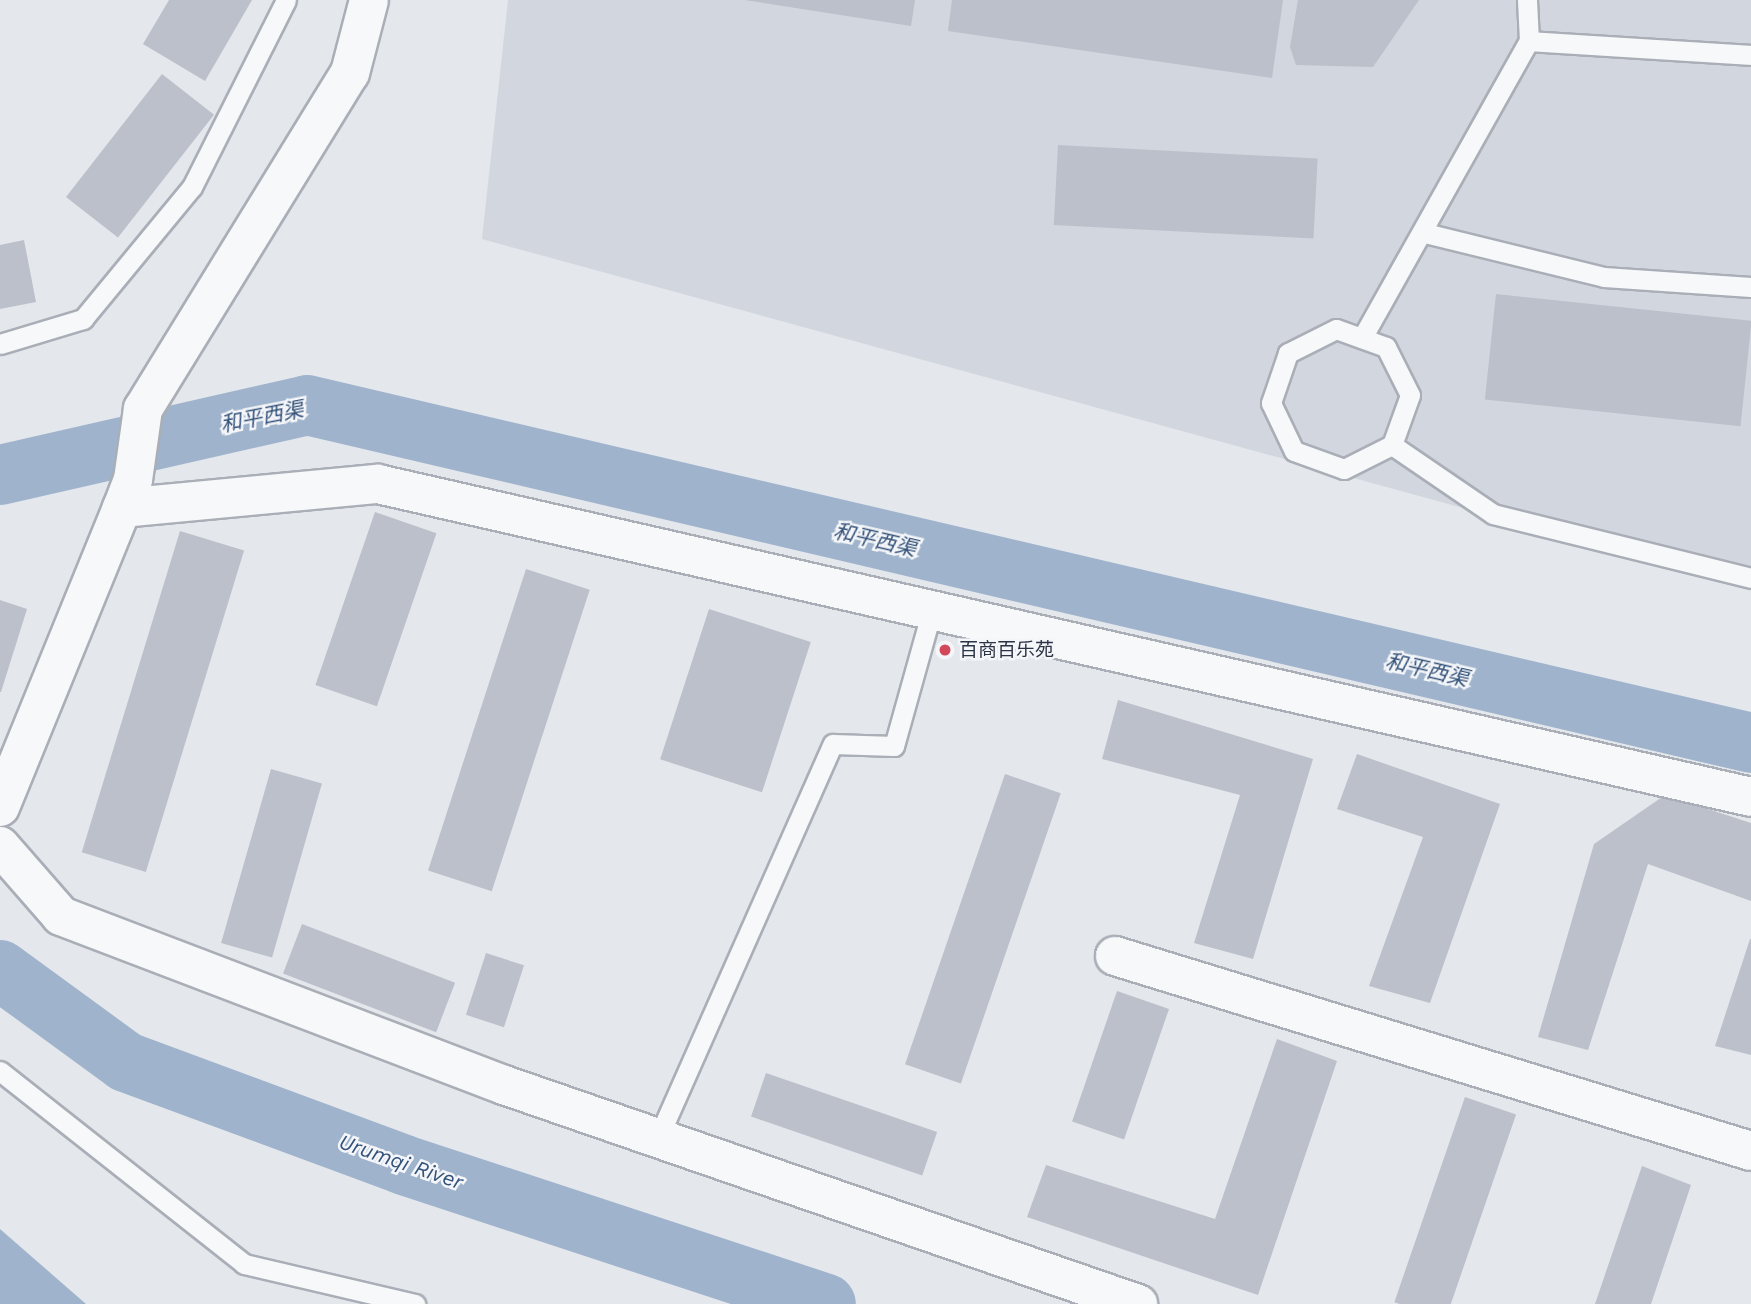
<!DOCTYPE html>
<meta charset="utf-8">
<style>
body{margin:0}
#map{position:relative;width:1751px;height:1304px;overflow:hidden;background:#e4e7ec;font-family:"Work Sans","Noto Sans SC",sans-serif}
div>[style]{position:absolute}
.built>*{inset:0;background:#d2d6de}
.water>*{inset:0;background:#9fb4cc}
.river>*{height:60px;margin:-30px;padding:0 30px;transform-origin:30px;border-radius:30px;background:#9fb4cc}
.building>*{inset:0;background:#bbc0ca;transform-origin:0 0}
.roads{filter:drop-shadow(2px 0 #a9aeb7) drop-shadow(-2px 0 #a9aeb7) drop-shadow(0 2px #a9aeb7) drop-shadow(0 -2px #a9aeb7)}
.service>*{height:19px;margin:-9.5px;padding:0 9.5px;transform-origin:9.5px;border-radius:9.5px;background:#f7f8fa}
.minor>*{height:38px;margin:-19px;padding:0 19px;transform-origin:19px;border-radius:19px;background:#f7f8fa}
.tertiary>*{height:38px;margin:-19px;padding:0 19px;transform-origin:19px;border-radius:19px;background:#f7f8fa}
.dots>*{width:19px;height:19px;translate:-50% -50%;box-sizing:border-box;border:4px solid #f4f6f9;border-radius:50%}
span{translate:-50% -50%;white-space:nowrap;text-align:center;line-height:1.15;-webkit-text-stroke:5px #f4f6f9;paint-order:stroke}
.poi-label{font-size:19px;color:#2b3445}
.left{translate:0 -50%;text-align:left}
.water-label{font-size:21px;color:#34527a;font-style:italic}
</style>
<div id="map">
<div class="built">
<div style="clip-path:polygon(508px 0,1751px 0,1751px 587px,482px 239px)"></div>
</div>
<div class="water">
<div style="clip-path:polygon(0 1229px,86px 1304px,0 1304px)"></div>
</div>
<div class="river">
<div style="left:0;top:475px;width:315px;rotate:-12.8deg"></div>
<div style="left:307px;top:405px;width:1483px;rotate:13.17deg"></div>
<div style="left:0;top:970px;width:156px;rotate:36.1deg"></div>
<div style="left:126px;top:1062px;width:296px;rotate:20.3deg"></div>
<div style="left:404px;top:1165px;width:444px;rotate:18.2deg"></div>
</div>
<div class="building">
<div style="clip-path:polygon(169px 0,252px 0,205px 81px,143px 44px)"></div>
<div style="clip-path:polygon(745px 0,915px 0,911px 26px)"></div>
<div style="clip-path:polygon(952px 0,1283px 0,1272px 78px,948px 31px)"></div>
<div style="clip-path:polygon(1298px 0,1419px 0,1373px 67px,1296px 65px,1290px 47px)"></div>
<div style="left:162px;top:74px;width:66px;height:156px;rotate:38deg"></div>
<div style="left:1058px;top:145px;width:260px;height:80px;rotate:3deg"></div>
<div style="clip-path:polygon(24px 240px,36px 302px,0 309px,0 245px)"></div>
<div style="left:1496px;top:294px;width:257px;height:106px;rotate:6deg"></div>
<div style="left:375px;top:512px;width:65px;height:183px;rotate:19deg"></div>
<div style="left:180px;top:531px;width:67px;height:336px;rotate:17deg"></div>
<div style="left:526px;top:569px;width:67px;height:317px;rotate:18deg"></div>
<div style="clip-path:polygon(0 600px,27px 609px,1px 692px,0 692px)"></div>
<div style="left:709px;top:609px;width:107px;height:158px;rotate:18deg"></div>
<div style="clip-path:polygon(1118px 700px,1313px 759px,1253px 959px,1194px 943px,1240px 795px,1102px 759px)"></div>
<div style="clip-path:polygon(1357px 754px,1500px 804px,1430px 1003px,1369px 986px,1423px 837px,1337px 809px)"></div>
<div style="left:271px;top:769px;width:53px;height:181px;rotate:16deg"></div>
<div style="left:1005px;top:774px;width:59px;height:307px;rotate:19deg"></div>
<div style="clip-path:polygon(1665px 795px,1751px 823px,1751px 901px,1648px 864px,1588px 1050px,1538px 1037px,1594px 844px)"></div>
<div style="left:302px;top:924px;width:164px;height:53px;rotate:21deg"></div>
<div style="clip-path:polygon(1750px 939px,1751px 939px,1751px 1055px,1715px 1046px)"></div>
<div style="left:486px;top:953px;width:40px;height:65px;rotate:18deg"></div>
<div style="left:1117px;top:991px;width:55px;height:138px;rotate:19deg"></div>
<div style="clip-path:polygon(1277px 1039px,1337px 1061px,1258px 1295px,1027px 1217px,1046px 1165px,1215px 1219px)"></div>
<div style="left:766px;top:1073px;width:181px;height:46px;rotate:19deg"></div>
<div style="left:1465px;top:1097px;width:54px;height:217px;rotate:19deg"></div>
<div style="clip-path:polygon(1642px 1166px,1691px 1185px,1651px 1304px,1595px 1304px)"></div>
</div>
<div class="roads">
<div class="service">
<div style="left:1529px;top:41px;width:222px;rotate:3.6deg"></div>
<div style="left:1425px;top:233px;width:184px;rotate:13.8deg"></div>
<div style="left:1604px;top:277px;width:147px;rotate:3.9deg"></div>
<div style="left:1362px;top:338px;width:341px;rotate:-60.7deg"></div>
<div style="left:1529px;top:41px;width:41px;rotate:-92.8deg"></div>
<div style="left:0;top:344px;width:87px;rotate:-16.8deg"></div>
<div style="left:83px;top:319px;width:171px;rotate:-50.5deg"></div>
<div style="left:192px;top:187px;width:209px;rotate:-63.3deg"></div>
<div style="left:1392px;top:445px;width:53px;rotate:-70.2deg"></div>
<div style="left:1410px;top:395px;width:54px;rotate:-116.6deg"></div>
<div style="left:1386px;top:347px;width:53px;rotate:-160.2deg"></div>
<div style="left:1336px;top:329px;width:54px;rotate:153.4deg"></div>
<div style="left:1288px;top:353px;width:53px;rotate:108.8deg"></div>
<div style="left:1271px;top:403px;width:53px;rotate:64.4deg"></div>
<div style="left:1294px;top:451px;width:53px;rotate:19.8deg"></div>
<div style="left:1344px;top:469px;width:54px;rotate:-26.6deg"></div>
<div style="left:1392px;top:445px;width:122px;rotate:34.3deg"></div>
<div style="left:1493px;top:514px;width:266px;rotate:13.9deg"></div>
<div style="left:0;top:1071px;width:311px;rotate:38.3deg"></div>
<div style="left:244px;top:1264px;width:176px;rotate:13.2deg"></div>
<div style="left:658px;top:1138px;width:431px;rotate:-66.1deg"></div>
<div style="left:833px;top:744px;width:61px;rotate:1.9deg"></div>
<div style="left:894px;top:746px;width:141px;rotate:-74.4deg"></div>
</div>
<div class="minor">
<div style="left:122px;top:508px;width:30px;rotate:-69deg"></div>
<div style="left:133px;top:480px;width:72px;rotate:-82deg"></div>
<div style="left:143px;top:409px;width:395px;rotate:-58.4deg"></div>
<div style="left:350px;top:73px;width:75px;rotate:-75.4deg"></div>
<div style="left:1115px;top:956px;width:665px;rotate:17.05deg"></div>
</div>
<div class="tertiary">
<div style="left:0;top:807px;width:323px;rotate:-67.8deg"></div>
<div style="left:122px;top:508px;width:257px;rotate:-5.4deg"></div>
<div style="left:378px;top:484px;width:1408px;rotate:12.84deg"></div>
<div style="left:0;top:846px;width:93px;rotate:48.9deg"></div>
<div style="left:61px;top:916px;width:474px;rotate:20.9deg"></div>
<div style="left:504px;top:1085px;width:671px;rotate:19.06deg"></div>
</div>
</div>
<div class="dots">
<div style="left:945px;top:650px;background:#d1495b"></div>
</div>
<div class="poi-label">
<span class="left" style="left:959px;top:650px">百商百乐苑</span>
</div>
<div class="water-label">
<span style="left:262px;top:417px;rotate:-11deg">和平西渠</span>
<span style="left:875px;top:540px;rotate:13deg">和平西渠</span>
<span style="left:1427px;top:670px;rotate:13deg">和平西渠</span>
<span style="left:401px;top:1162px;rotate:19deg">Urumqi River</span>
</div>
</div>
